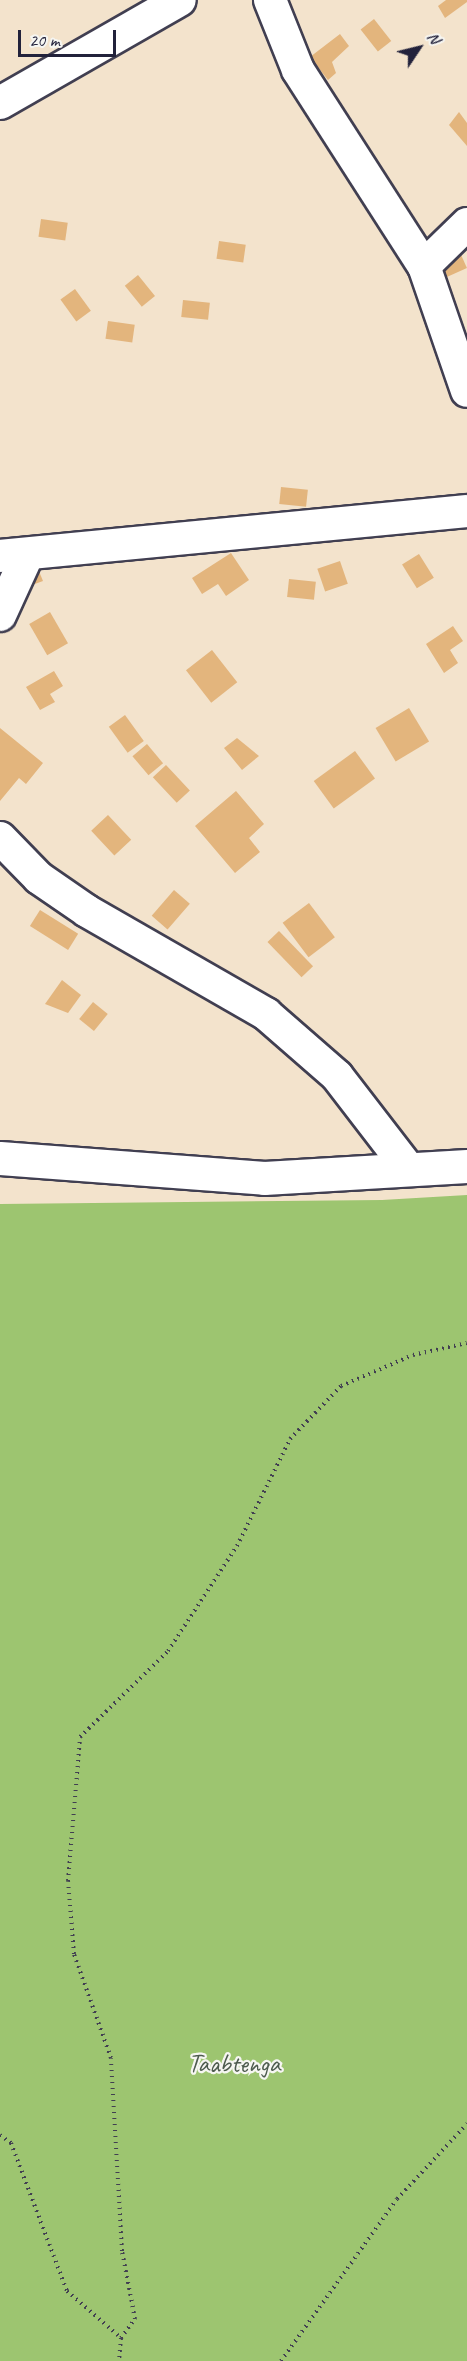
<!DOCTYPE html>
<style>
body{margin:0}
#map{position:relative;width:467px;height:2361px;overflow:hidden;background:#f3e3cc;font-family:Caveat,sans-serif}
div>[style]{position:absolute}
.green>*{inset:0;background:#9dc570}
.building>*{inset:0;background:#e3b57d;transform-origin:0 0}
.path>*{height:4px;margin-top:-2px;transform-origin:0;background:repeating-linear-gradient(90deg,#413f51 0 1.5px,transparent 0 6px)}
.roads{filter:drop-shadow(2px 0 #413f51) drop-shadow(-2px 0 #413f51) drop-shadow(0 2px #413f51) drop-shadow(0 -2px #413f51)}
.street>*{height:32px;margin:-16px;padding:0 16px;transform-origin:16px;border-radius:16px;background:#fff}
.secondary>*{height:33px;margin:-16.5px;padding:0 16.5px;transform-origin:16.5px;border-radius:16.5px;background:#fff}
span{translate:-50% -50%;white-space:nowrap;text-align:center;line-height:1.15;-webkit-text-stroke:4.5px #f6f6f2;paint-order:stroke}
.park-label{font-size:26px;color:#4d5b4e}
.north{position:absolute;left:389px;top:18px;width:60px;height:60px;-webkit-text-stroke:4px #f6f6f2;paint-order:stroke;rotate:55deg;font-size:16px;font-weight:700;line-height:24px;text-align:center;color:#22223b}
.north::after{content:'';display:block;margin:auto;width:21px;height:27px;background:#22223b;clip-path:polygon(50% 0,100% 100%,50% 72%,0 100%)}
.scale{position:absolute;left:18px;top:30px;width:98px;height:27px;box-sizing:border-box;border:3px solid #22223b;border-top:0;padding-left:8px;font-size:18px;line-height:21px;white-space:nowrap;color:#22223b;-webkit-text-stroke:4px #f6f6f2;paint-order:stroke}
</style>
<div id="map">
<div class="green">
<div style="clip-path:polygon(467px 1195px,467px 2361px,0 2361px,0 1204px,382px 1200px)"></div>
</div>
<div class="building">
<div style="clip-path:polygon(446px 0,467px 0,467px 2px,445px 18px,438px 6px)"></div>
<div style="left:374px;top:19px;width:28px;height:17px;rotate:52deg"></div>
<div style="clip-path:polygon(340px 34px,349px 46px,332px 62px,336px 73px,328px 80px,310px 57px)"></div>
<div style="clip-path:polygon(459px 112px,467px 123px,467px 146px,449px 125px)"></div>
<div style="left:41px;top:219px;width:27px;height:18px;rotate:8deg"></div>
<div style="left:219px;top:241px;width:27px;height:18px;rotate:8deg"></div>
<div style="left:458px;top:248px;width:22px;height:22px;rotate:66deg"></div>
<div style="left:138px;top:275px;width:27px;height:17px;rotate:51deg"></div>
<div style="left:75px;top:289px;width:27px;height:18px;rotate:54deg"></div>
<div style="left:183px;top:300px;width:27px;height:17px;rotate:6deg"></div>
<div style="left:108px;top:321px;width:27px;height:18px;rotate:8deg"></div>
<div style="left:281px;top:487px;width:27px;height:17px;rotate:6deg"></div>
<div style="clip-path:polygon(231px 553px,249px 580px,226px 596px,218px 584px,202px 594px,192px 578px)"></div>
<div style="left:419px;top:554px;width:28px;height:20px;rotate:58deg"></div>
<div style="left:340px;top:561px;width:24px;height:24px;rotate:71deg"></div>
<div style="clip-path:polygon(36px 564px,43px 581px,21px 589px)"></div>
<div style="left:289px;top:579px;width:27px;height:18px;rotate:6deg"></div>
<div style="left:50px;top:612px;width:36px;height:24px;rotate:60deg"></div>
<div style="clip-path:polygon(453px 626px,463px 641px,450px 650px,458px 663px,444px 673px,426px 644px)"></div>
<div style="left:212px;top:650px;width:41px;height:33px;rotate:52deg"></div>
<div style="clip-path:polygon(54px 671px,63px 686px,50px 694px,55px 702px,40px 710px,26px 687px)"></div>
<div style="left:409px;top:708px;width:39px;height:39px;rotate:59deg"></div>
<div style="left:125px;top:715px;width:32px;height:20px;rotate:54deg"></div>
<div style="clip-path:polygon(0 728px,43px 763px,26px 784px,19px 778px,0 801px)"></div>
<div style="clip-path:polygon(237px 738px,259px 756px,242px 770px,224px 748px)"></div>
<div style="left:147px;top:744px;width:25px;height:19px;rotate:50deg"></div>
<div style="left:355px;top:751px;width:34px;height:51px;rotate:54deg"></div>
<div style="left:166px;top:765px;width:35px;height:18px;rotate:47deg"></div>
<div style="clip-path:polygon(236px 791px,264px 824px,249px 838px,260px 852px,235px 873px,195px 826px)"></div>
<div style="left:108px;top:815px;width:34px;height:23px;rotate:47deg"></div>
<div style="left:174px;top:890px;width:21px;height:34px;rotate:41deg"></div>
<div style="left:309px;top:903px;width:43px;height:33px;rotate:53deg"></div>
<div style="left:40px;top:910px;width:45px;height:19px;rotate:32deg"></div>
<div style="left:279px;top:931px;width:49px;height:16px;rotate:46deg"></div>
<div style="clip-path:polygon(62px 980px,81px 995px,68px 1013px,45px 1004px)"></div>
<div style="left:93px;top:1002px;width:19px;height:22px;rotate:39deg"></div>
</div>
<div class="path">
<div style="left:0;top:2135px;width:14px;rotate:36deg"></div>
<div style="left:11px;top:2143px;width:158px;rotate:69.3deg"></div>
<div style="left:67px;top:2291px;width:72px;rotate:41deg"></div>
<div style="left:121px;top:2338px;width:23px;rotate:95deg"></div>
<div style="left:121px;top:2338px;width:24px;rotate:-54deg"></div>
<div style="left:135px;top:2319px;width:69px;rotate:-100.8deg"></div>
<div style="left:122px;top:2251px;width:193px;rotate:-93.3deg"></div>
<div style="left:111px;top:2058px;width:110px;rotate:-109.6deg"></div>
<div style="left:74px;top:1954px;width:73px;rotate:-94.7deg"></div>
<div style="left:68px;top:1881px;width:144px;rotate:-85.2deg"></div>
<div style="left:80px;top:1737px;width:123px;rotate:-44.3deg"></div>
<div style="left:168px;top:1651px;width:126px;rotate:-56.7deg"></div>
<div style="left:237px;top:1546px;width:119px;rotate:-63.6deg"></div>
<div style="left:290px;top:1439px;width:74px;rotate:-46.1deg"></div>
<div style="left:341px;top:1386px;width:78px;rotate:-23.3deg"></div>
<div style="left:413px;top:1355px;width:55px;rotate:-12.5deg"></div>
<div style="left:281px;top:2361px;width:199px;rotate:-54.4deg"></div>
<div style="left:397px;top:2199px;width:103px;rotate:-47deg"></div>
</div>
<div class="roads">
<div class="street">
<div style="left:270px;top:0;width:75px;rotate:68.2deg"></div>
<div style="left:298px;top:70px;width:233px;rotate:57.3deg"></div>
<div style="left:424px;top:266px;width:132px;rotate:71deg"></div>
<div style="left:0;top:103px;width:207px;rotate:-29.8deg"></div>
<div style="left:424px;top:266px;width:60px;rotate:-44.3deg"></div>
<div style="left:0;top:556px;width:469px;rotate:-5.5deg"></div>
<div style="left:0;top:615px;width:65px;rotate:-65.4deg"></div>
<div style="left:0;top:838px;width:56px;rotate:45.7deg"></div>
<div style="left:39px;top:878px;width:58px;rotate:34.5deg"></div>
<div style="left:87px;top:911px;width:207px;rotate:29.9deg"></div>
<div style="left:266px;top:1014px;width:94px;rotate:41.1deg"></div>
<div style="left:337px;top:1076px;width:115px;rotate:52.4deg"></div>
</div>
<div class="secondary">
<div style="left:0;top:1158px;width:265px;rotate:4.3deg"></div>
<div style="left:264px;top:1178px;width:203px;rotate:-3.4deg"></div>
</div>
</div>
<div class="park-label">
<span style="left:234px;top:2064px">Taabtenga</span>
</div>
<div class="north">N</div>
<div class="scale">20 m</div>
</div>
